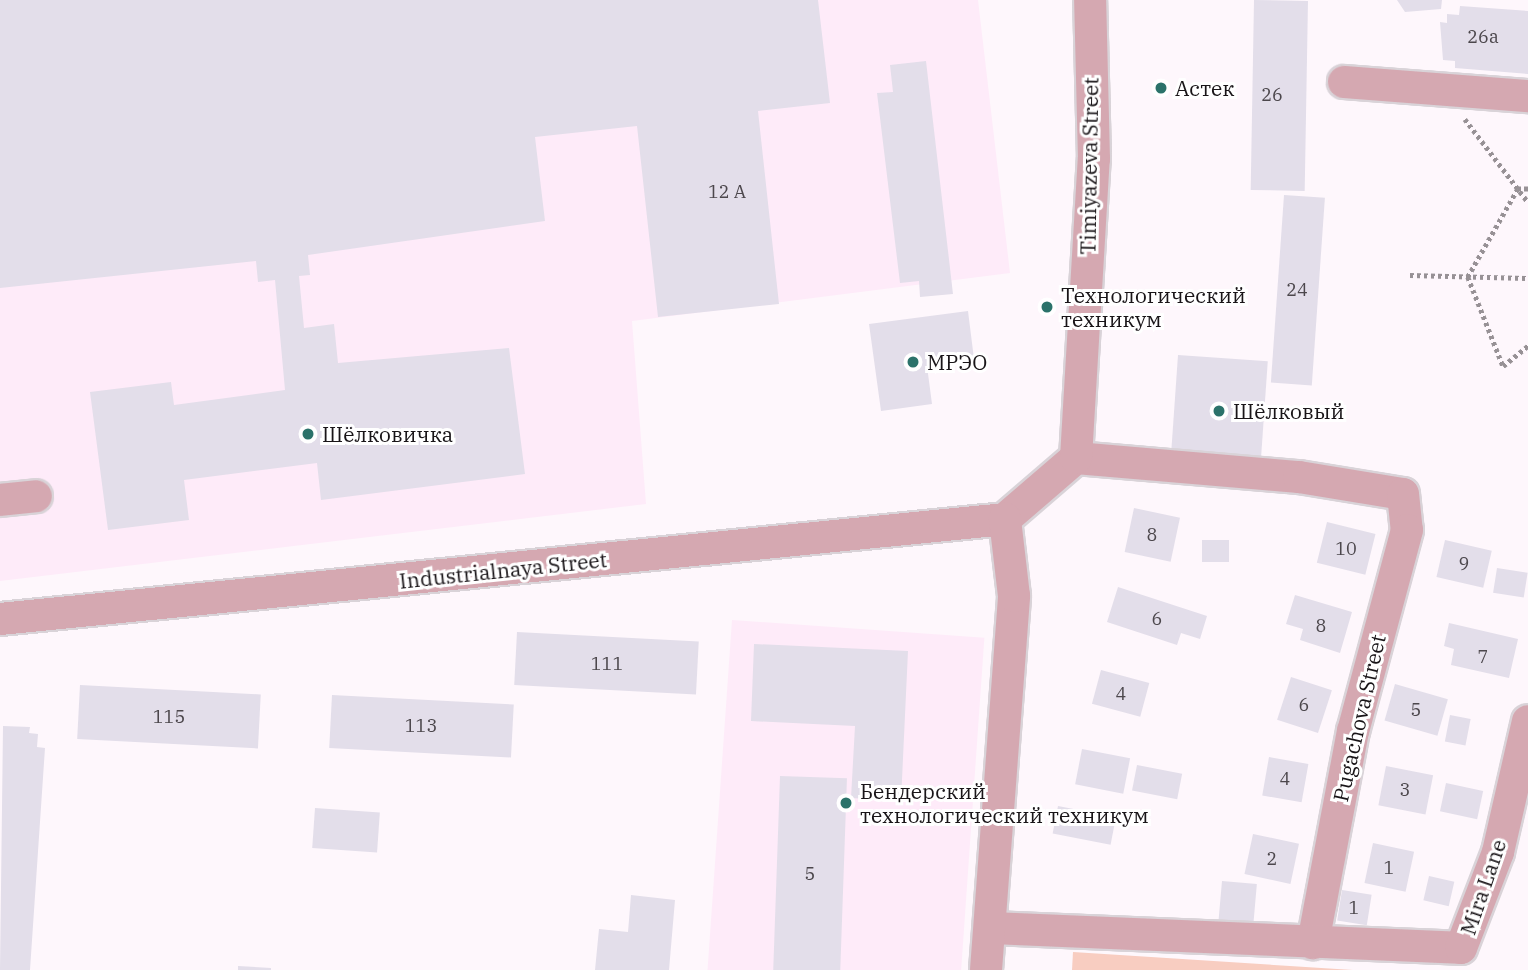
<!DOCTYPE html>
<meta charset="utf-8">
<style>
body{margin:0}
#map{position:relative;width:1528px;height:970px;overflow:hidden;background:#fef7fc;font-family:"IBM Plex Serif",serif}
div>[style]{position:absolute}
.built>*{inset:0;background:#feebf9;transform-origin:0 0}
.green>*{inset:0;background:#f8cdc1}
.building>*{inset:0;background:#e3deea;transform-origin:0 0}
.path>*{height:4.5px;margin-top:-2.25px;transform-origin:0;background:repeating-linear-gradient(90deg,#979195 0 3.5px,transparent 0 7px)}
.roads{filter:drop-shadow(2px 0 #d9d3d8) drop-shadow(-2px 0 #d9d3d8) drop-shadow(0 2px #d9d3d8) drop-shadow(0 -2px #d9d3d8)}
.minor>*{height:32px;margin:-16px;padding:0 16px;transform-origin:16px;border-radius:16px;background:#d5a8b1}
.dots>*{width:19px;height:19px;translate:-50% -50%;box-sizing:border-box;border:4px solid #fff;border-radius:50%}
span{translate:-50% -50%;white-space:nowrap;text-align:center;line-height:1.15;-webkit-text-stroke:6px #fff;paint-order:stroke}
.number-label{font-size:18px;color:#4c474c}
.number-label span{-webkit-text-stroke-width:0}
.poi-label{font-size:21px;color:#191518}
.left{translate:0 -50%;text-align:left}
.street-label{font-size:21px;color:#191518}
</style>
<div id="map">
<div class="built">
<div style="clip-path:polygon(0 0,978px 0,1010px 273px,632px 321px,646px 504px,0 581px)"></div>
<div style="left:732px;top:620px;width:253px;height:351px;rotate:4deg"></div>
</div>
<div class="green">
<div style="clip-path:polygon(1073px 952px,1353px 970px,1072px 970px)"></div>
</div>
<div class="building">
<div style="clip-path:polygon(0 0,818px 0,830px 103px,758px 111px,779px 304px,658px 317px,637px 126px,535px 137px,545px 221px,308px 255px,310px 275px,299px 276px,304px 328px,334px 324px,338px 363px,509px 348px,525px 474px,321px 500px,317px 463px,184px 480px,189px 520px,108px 530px,90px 392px,171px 382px,174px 405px,285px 390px,275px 280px,258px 282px,256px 261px,0 288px)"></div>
<div style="left:1254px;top:0;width:54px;height:190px;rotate:1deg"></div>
<div style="clip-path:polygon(1397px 0,1442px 0,1441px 9px,1405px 12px)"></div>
<div style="clip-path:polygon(1460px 6px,1528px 11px,1528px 74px,1455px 68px,1455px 61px,1443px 60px,1440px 22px,1447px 23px,1447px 14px,1459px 15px)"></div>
<div style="clip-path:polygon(926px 61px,953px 294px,920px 297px,919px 281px,900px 283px,877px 93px,893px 92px,890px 65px)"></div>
<div style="left:1284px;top:195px;width:41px;height:188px;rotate:4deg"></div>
<div style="clip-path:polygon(968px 311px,974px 359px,927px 366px,932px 404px,881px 411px,869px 324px)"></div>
<div style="left:1178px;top:355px;width:90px;height:107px;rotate:4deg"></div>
<div style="left:1134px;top:508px;width:47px;height:45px;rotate:12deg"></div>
<div style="left:1327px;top:522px;width:50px;height:42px;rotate:14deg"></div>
<div style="left:1202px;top:540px;width:27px;height:22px"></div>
<div style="left:1445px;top:540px;width:48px;height:38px;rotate:13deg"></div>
<div style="left:1497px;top:568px;width:31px;height:25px;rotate:9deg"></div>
<div style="clip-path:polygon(1118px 587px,1207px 616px,1200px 639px,1181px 633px,1177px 645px,1107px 622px)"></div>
<div style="clip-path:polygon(1295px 595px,1352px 612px,1340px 653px,1300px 640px,1303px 629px,1286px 624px)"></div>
<div style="clip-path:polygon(1449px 623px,1518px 639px,1509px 678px,1451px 665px,1454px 649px,1444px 646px)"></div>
<div style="left:517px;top:632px;width:182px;height:53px;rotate:3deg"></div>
<div style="clip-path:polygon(754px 644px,908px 651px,901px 801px,851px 798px,855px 726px,751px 721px)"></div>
<div style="left:1101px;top:670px;width:50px;height:35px;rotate:15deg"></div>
<div style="left:1291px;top:677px;width:43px;height:45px;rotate:18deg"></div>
<div style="left:1395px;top:684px;width:55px;height:38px;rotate:16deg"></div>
<div style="left:80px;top:685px;width:181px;height:54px;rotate:3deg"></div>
<div style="left:332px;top:695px;width:182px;height:53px;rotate:3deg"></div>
<div style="left:1450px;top:715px;width:21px;height:27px;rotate:11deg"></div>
<div style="clip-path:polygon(3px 726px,30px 727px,29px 733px,38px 734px,37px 747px,45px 748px,30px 970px,0 970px)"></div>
<div style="left:1082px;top:749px;width:49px;height:36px;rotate:11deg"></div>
<div style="left:1269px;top:757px;width:40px;height:39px;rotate:10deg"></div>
<div style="left:1137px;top:765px;width:46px;height:26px;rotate:11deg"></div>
<div style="left:1386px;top:766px;width:48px;height:40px;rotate:11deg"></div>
<div style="left:780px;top:776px;width:67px;height:194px;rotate:2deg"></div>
<div style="left:1446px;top:783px;width:38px;height:29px;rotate:12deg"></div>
<div style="left:1058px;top:806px;width:59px;height:28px;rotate:11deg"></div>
<div style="left:315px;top:808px;width:65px;height:40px;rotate:4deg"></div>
<div style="left:1253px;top:834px;width:47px;height:41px;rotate:12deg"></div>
<div style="left:1373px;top:843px;width:42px;height:41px;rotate:12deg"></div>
<div style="left:1429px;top:876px;width:26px;height:25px;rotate:13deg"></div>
<div style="left:1222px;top:881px;width:35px;height:42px;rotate:5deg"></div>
<div style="left:1342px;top:890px;width:30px;height:31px;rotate:9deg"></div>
<div style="clip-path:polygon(631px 895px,675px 900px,669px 970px,595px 970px,599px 929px,628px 932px)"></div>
<div style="clip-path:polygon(238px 966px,271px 968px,271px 970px,238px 970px)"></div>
</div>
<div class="path">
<div style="left:1465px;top:119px;width:104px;rotate:52.8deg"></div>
<div style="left:1528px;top:189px;width:10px;rotate:180deg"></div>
<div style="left:1518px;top:189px;width:101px;rotate:119.6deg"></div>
<div style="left:1468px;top:277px;width:96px;rotate:68.5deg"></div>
<div style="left:1503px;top:366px;width:32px;rotate:-39deg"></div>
<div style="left:1410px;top:275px;width:118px;rotate:1.5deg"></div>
</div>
<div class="roads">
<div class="minor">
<div style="left:1344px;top:82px;width:185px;rotate:4.4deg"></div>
<div style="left:1076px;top:458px;width:224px;rotate:4.9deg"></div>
<div style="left:1299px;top:477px;width:105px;rotate:9.3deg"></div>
<div style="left:1403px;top:494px;width:36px;rotate:84deg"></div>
<div style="left:1407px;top:530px;width:208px;rotate:105deg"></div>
<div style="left:1353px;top:731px;width:216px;rotate:100.7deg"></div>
<div style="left:0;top:500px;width:36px;rotate:-6deg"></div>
<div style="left:1005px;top:519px;width:94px;rotate:-40.7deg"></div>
<div style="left:1076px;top:458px;width:300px;rotate:-86.6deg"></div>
<div style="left:1094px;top:159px;width:159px;rotate:-91.4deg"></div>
<div style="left:0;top:619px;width:1010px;rotate:-5.68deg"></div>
<div style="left:990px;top:928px;width:471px;rotate:2.4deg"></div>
<div style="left:1461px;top:948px;width:103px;rotate:-68.9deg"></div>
<div style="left:1498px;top:852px;width:134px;rotate:-77.1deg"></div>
<div style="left:986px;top:970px;width:375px;rotate:-85.7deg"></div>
<div style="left:1014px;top:596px;width:78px;rotate:-96.7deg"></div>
</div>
</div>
<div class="dots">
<div style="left:1161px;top:88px;background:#2b726a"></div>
<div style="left:1047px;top:307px;background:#2b726a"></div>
<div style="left:913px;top:362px;background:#2b726a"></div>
<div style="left:1219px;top:411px;background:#2b726a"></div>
<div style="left:308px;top:434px;background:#2b726a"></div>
<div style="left:846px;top:803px;background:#2b726a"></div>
</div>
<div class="number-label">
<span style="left:1483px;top:37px">26а</span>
<span style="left:1272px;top:95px">26</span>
<span style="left:727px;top:192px">12 А</span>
<span style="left:1297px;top:290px">24</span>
<span style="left:1152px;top:535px">8</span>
<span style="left:1346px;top:549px">10</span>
<span style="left:1464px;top:564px">9</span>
<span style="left:1157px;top:619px">6</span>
<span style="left:1321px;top:626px">8</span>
<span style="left:1483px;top:657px">7</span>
<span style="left:607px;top:664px">111</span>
<span style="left:1121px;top:694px">4</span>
<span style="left:1304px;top:705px">6</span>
<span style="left:1416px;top:710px">5</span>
<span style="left:169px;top:717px">115</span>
<span style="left:421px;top:726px">113</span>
<span style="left:1285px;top:779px">4</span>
<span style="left:1405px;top:790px">3</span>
<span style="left:1272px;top:859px">2</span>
<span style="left:1389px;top:868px">1</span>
<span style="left:810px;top:874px">5</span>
<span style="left:1354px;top:908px">1</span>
</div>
<div class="poi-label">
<span class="left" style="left:1175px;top:88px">Астек</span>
<span class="left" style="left:1061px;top:307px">Технологический<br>техникум</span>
<span class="left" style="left:927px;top:362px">МРЭО</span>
<span class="left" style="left:1233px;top:411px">Шёлковый</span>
<span class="left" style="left:322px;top:434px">Шёлковичка</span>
<span class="left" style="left:860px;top:803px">Бендерский<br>технологический техникум</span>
</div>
<div class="street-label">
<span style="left:1089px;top:166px;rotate:-89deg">Timiyazeva Street</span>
<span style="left:503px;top:570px;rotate:-6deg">Industrialnaya Street</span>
<span style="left:1359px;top:718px;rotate:-77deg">Pugachova Street</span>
<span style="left:1483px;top:887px;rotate:-71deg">Mira Lane</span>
</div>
</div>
